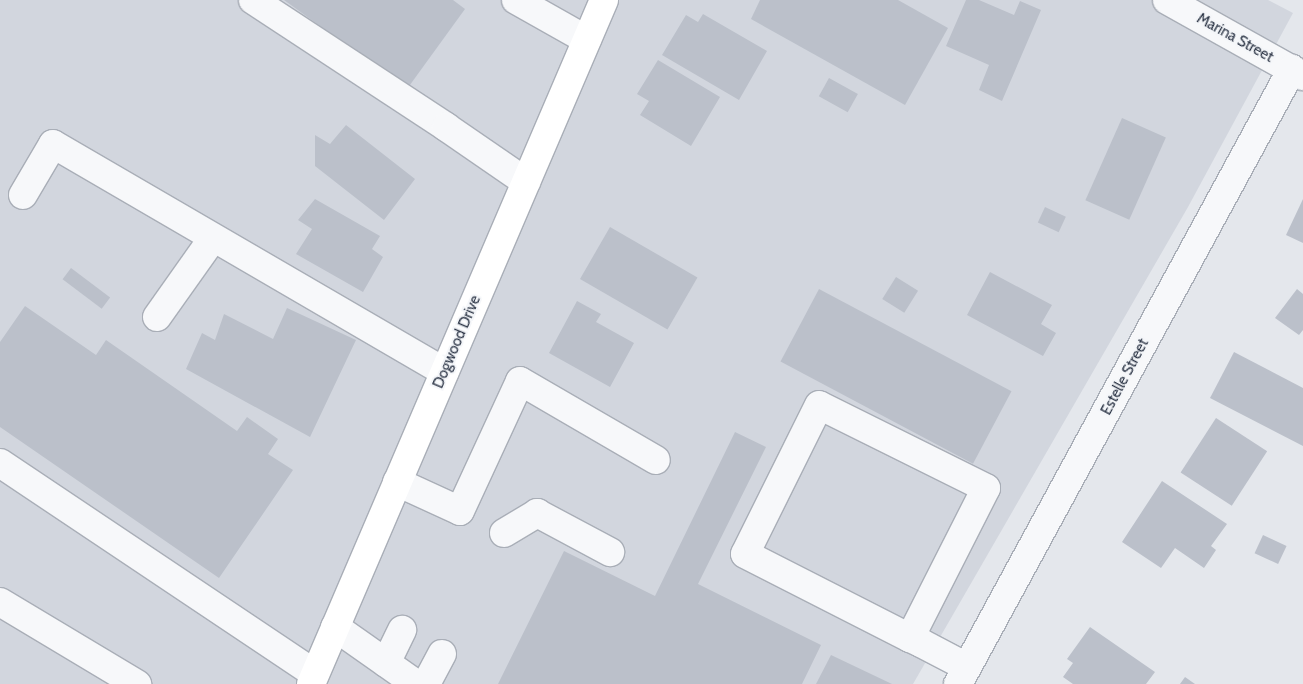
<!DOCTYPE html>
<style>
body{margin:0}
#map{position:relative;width:1303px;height:684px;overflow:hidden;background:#e4e7ec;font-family:Cabin,sans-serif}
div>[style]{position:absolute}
.built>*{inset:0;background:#d2d6de}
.building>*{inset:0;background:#bbc0ca;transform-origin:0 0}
.roads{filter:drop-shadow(1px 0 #a9aeb7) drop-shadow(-1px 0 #a9aeb7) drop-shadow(0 1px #a9aeb7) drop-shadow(0 -1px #a9aeb7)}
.minor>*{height:28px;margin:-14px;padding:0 14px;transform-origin:14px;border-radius:14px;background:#f7f8fa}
.major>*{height:28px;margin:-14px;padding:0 14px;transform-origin:14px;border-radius:14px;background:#fff}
span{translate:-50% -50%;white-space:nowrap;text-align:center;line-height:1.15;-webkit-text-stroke:4px #f4f6f9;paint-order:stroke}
.street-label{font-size:15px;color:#2b3445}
</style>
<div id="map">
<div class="built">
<div style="clip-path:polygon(0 0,1268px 0,1293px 13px,1188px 207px,913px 684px,0 684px)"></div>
</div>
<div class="building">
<div style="clip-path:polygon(284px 0,453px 0,465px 9px,407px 89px)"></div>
<div style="clip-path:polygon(760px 0,898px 0,948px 28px,905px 105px,751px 19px)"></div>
<div style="clip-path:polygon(966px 0,979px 0,1014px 15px,1020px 1px,1041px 10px,1002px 101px,979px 90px,989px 65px,946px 46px)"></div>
<div style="clip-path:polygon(703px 14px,767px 51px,739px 100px,662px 55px,686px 15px,698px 22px)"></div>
<div style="clip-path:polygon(658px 60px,720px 97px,691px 146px,640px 115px,649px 101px,637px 94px)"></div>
<div style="left:829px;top:78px;width:33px;height:21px;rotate:29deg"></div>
<div style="left:1122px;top:118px;width:48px;height:90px;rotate:24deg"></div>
<div style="clip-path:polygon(346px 125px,415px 179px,384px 220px,315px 166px,315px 135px,330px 144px)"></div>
<div style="clip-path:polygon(315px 199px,380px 236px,372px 249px,383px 257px,363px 292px,296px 254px,312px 229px,298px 220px)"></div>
<div style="clip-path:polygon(1303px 199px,1303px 243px,1286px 235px)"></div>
<div style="left:1045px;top:207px;width:23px;height:17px;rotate:25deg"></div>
<div style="left:610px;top:227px;width:101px;height:60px;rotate:30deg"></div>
<div style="left:71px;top:268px;width:49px;height:14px;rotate:37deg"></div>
<div style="clip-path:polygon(990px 272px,1052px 305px,1041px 324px,1056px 333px,1043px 356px,967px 315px)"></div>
<div style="left:896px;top:277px;width:26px;height:26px;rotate:32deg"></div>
<div style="left:819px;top:289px;width:218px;height:82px;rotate:28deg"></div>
<div style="clip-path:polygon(1297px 289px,1303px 294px,1303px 330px,1299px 335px,1275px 318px)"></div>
<div style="clip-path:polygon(577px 301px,601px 314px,596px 322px,634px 343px,610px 387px,549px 353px)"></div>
<div style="clip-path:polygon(25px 306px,96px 355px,106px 340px,237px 431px,247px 417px,278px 439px,268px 454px,293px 470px,219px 578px,0 427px,0 342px)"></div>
<div style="clip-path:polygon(287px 308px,356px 340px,310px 437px,186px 369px,202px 333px,215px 340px,224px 314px,273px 339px)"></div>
<div style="clip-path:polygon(1234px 352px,1303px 388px,1303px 446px,1210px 398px)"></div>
<div style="left:1216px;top:418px;width:61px;height:65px;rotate:33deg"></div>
<div style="clip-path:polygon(735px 432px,766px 447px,698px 584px,821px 645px,802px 684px,498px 684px,564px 551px,655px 596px)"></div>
<div style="clip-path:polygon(1162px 481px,1227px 524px,1211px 546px,1216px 550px,1204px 568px,1175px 548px,1161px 568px,1122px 542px)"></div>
<div style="left:1263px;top:535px;width:26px;height:20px;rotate:25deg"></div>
<div style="clip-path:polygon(1090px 627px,1155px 672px,1146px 684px,1073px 684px,1063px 677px,1073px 663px,1067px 659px)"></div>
<div style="clip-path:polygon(831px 655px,892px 684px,816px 684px)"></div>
<div style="clip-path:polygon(1185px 677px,1195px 684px,1180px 684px)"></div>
</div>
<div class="roads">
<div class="minor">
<div style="left:253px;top:0;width:231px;rotate:33.3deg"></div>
<div style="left:446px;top:127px;width:97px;rotate:34.5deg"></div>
<div style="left:516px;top:0;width:81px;rotate:29.4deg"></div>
<div style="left:1167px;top:0;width:156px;rotate:29.2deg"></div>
<div style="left:23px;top:195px;width:59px;rotate:-59.5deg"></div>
<div style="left:53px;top:144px;width:453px;rotate:30.2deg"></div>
<div style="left:157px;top:317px;width:97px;rotate:-54.7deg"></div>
<div style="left:0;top:463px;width:379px;rotate:33.8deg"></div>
<div style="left:397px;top:482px;width:69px;rotate:24.7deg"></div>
<div style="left:460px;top:511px;width:143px;rotate:-65.2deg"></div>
<div style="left:520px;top:381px;width:157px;rotate:30.2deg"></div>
<div style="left:504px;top:533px;width:39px;rotate:-31deg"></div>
<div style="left:537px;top:513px;width:83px;rotate:28.1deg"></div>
<div style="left:0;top:602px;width:160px;rotate:30.9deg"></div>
<div style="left:335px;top:627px;width:99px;rotate:35.1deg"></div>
<div style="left:910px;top:638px;width:168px;rotate:-63.1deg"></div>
<div style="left:986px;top:488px;width:186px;rotate:-153.6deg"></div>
<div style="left:819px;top:405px;width:166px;rotate:116.4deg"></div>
<div style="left:745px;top:554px;width:185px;rotate:27deg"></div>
<div style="left:910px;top:638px;width:12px;rotate:24deg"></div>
<div style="left:921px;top:643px;width:52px;rotate:27.6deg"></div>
<div style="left:386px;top:663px;width:37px;rotate:-64deg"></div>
<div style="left:426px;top:684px;width:34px;rotate:-62deg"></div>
<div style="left:958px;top:684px;width:700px;rotate:-61.49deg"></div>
</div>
<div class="major">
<div style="left:311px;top:684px;width:744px;rotate:-66.81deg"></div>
</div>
</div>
<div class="street-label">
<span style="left:1235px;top:38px;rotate:29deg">Marina Street</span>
<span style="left:457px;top:342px;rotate:-67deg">Dogwood Drive</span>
<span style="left:1125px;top:377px;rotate:-62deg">Estelle Street</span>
</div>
</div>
